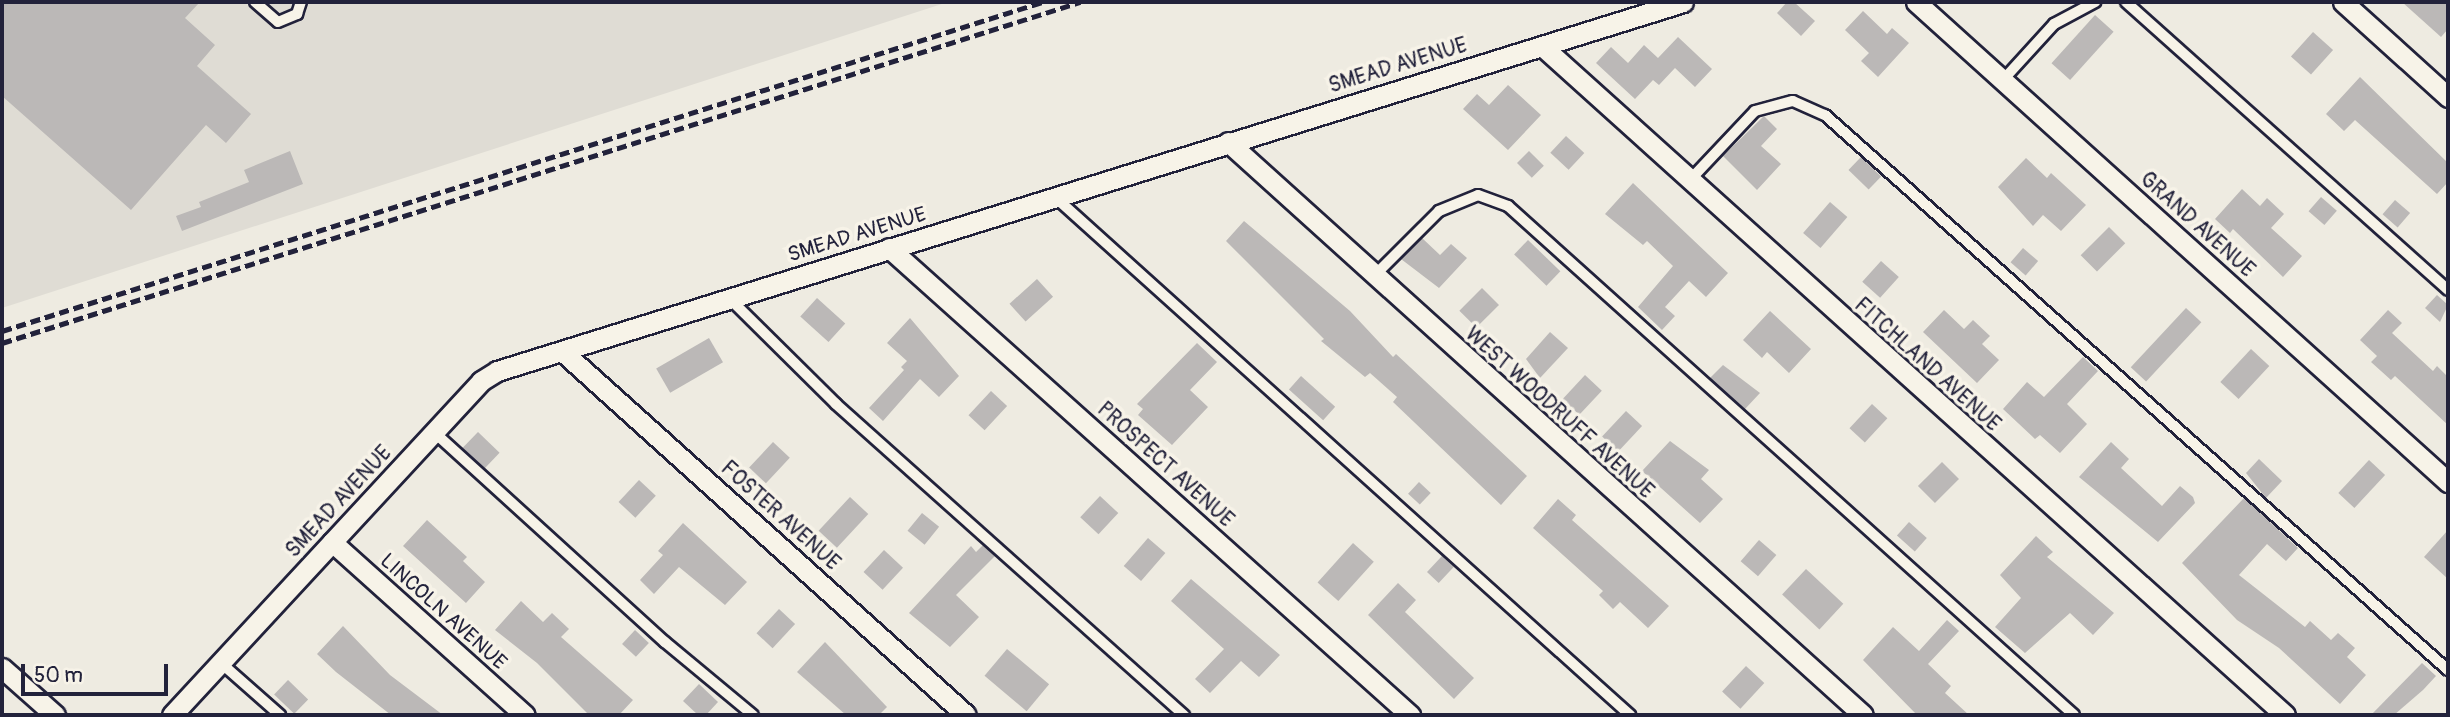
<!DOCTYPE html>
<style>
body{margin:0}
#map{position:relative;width:2450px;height:717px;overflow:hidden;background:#eeebe1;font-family:Pangolin,sans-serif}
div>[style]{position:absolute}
.built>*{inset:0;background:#dfdcd4}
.building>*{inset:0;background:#bbb8b7;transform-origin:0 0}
.roads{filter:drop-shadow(2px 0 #22223b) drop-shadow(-2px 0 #22223b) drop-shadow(0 2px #22223b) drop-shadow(0 -2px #22223b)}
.lane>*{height:10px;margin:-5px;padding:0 5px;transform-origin:5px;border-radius:5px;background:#f7f3e8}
.street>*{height:19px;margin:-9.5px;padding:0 9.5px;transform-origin:9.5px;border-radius:9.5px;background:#f7f3e8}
.rail>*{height:5px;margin-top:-2.5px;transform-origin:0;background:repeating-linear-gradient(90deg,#22223b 0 10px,transparent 0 15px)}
span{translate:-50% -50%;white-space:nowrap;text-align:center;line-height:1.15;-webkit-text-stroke:7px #f7f3e8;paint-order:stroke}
.street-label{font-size:21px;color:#22223b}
.frame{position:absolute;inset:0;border:4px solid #22223b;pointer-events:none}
.scale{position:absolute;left:21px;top:664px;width:147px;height:32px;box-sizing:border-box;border:4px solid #22223b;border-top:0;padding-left:9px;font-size:21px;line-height:24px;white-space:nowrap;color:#22223b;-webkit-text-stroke:5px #f7f3e8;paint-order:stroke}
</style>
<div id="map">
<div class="built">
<div style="clip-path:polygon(2px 2px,948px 2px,2px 308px)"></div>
</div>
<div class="building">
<div style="clip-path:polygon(2px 2px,200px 2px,185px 18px,215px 45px,197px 66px,251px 114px,226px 143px,206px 125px,131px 210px,2px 96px)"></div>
<div style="clip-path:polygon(1787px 2px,1794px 2px,1815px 21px,1801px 36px,1777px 13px)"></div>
<div style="clip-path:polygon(2402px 2px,2448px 2px,2448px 29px,2441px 37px)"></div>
<div style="clip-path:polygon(1863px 11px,1887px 34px,1892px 28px,1909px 43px,1878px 77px,1861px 61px,1869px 53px,1845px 30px)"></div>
<div style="left:2095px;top:15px;width:25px;height:65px;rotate:42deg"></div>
<div style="left:2313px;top:32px;width:27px;height:33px;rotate:42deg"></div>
<div style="clip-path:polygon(1678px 37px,1712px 69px,1695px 87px,1675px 68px,1659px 85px,1653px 80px,1635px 99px,1596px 63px,1611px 47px,1628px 63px,1644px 45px,1658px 58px)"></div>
<div style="clip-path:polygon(2360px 77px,2448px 163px,2448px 182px,2437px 194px,2355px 120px,2344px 131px,2326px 114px)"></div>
<div style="clip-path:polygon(1508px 85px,1541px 115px,1508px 150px,1463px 109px,1477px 94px,1489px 105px)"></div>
<div style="clip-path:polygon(1764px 116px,1777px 129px,1761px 146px,1781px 164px,1757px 190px,1723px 156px)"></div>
<div style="left:1566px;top:136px;width:25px;height:23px;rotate:43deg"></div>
<div style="clip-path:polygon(290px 151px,303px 184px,182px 231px,176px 216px,201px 207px,199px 202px,249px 182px,244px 170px)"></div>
<div style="left:1529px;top:151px;width:21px;height:17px;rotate:45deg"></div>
<div style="left:1861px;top:157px;width:28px;height:18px;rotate:44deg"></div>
<div style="clip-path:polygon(2026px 158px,2047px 178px,2051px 173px,2086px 205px,2061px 231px,2043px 215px,2033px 226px,1998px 187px)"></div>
<div style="clip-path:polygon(1633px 183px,1728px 273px,1706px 297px,1689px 281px,1665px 307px,1675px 316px,1662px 330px,1638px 307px,1673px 266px,1647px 241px,1643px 245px,1605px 214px)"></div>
<div style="clip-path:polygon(2242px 189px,2260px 206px,2267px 198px,2284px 214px,2271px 228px,2302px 256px,2283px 277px,2233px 229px,2230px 233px,2215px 219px)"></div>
<div style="left:2321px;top:197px;width:21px;height:19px;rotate:41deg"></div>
<div style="left:2395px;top:200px;width:20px;height:19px;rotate:41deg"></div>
<div style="left:1830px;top:202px;width:23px;height:41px;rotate:41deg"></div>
<div style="clip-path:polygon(1244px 221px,1350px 311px,1393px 357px,1396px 354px,1527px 476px,1501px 505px,1393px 402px,1397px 397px,1370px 373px,1365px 377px,1321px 341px,1324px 339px,1226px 241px)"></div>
<div style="left:2109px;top:227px;width:23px;height:40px;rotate:45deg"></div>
<div style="clip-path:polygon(1422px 238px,1440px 255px,1451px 244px,1467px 258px,1439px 288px,1401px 259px)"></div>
<div style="left:1528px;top:240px;width:45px;height:20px;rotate:44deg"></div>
<div style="left:2023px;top:248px;width:20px;height:19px;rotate:41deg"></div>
<div style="left:1881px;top:261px;width:24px;height:28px;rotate:42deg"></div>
<div style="left:1037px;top:279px;width:24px;height:37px;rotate:48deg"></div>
<div style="left:1482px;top:288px;width:24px;height:32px;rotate:45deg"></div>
<div style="clip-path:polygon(2437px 295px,2448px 305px,2440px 322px,2425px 308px)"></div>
<div style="left:817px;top:298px;width:38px;height:25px;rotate:42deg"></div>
<div style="left:2186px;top:308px;width:21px;height:81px;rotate:43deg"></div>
<div style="clip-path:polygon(1944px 310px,1964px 329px,1973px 320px,1990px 336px,1982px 344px,1999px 360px,1977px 383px,1923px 332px)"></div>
<div style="clip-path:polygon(2388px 310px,2402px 323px,2392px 333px,2433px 371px,2437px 366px,2448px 377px,2448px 425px,2395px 376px,2391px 380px,2371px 362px,2377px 356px,2360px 340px)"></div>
<div style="clip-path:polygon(1770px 311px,1811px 349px,1789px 373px,1767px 352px,1762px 358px,1743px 340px)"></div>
<div style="clip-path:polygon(910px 318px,959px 376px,939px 397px,920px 379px,883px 421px,869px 408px,904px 370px,901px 367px,907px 361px,887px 343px)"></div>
<div style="clip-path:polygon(1550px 332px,1568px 348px,1540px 378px,1526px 359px)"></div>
<div style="left:709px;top:338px;width:28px;height:61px;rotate:60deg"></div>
<div style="clip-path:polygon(1197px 343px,1217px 362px,1190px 390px,1208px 407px,1172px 445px,1138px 415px,1143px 409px,1137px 404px)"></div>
<div style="left:2251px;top:349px;width:25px;height:45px;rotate:43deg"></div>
<div style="clip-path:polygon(2083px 357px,2098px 371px,2067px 404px,2087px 424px,2060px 453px,2040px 435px,2035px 439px,2003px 409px,2027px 382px,2044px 397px)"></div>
<div style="clip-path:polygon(1723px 365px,1760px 393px,1745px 409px,1710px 378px)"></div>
<div style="left:1585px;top:375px;width:23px;height:33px;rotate:43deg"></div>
<div style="left:1301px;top:376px;width:46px;height:18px;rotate:42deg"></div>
<div style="left:991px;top:391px;width:22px;height:33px;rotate:43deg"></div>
<div style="left:1872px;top:404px;width:21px;height:33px;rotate:43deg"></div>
<div style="left:1626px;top:411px;width:22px;height:35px;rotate:43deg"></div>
<div style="left:478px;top:432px;width:30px;height:22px;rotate:44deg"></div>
<div style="clip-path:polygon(1670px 441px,1709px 470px,1701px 479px,1723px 499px,1700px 523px,1642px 471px)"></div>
<div style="left:773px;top:442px;width:23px;height:35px;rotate:43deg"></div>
<div style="clip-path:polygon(2111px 442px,2129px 459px,2121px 468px,2162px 506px,2180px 486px,2193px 497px,2195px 503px,2158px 542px,2079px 477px)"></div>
<div style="clip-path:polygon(2259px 459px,2282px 481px,2266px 498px,2246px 473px)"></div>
<div style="left:2369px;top:460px;width:22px;height:45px;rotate:43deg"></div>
<div style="left:1942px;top:462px;width:24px;height:34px;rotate:45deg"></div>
<div style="left:639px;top:480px;width:23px;height:30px;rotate:43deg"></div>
<div style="left:1419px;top:482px;width:16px;height:16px;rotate:43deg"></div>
<div style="left:1100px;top:496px;width:25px;height:29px;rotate:43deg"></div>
<div style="left:850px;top:497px;width:25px;height:46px;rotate:43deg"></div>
<div style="clip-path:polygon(2244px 498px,2298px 548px,2286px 561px,2267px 544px,2239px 575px,2305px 627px,2310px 621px,2331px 640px,2338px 633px,2355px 648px,2347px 657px,2366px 675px,2340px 704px,2279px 648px,2237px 620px,2182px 563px)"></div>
<div style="clip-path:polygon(1558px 499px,1576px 515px,1572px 520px,1669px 606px,1648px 628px,1620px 602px,1613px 609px,1599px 595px,1603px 591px,1533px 528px)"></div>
<div style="left:922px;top:513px;width:22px;height:23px;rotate:39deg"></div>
<div style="clip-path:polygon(427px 520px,467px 557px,463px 561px,485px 582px,466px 603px,403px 546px)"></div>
<div style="left:1909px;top:522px;width:24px;height:18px;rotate:42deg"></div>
<div style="clip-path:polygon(683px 523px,747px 582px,725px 605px,679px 567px,654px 594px,640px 580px,663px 555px,658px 551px)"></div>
<div style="clip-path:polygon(2448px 530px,2448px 579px,2424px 557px)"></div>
<div style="clip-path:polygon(2036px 536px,2053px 552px,2047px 557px,2114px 613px,2093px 635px,2070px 613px,2025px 653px,1995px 627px,2021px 598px,2000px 575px)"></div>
<div style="left:1148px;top:538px;width:23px;height:37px;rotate:41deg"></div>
<div style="left:1759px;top:540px;width:23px;height:28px;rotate:41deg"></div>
<div style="left:1353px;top:543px;width:28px;height:53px;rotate:42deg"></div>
<div style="clip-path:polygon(983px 545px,995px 556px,956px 595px,979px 617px,950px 647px,909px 613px,971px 546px,976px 552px)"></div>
<div style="left:884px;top:550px;width:26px;height:30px;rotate:43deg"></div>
<div style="left:1442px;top:556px;width:16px;height:22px;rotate:43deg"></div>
<div style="left:1806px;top:569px;width:51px;height:35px;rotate:43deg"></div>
<div style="clip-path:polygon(1191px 579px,1280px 655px,1259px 677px,1241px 661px,1210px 693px,1195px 679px,1224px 649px,1171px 601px)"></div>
<div style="clip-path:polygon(1398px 583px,1416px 600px,1405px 612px,1474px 678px,1454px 699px,1368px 615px)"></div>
<div style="clip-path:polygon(521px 601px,543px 622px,552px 613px,569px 629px,561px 637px,633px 700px,619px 715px,589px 715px,537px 663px,495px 630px)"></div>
<div style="left:779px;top:609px;width:22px;height:33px;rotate:43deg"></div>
<div style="clip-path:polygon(1947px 620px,1959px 631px,1928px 664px,1951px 686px,1945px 693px,1969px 715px,1917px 715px,1863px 660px,1893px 627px,1919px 651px)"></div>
<div style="clip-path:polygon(343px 626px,390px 675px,443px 715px,391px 715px,336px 672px,317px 654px)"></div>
<div style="left:635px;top:630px;width:19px;height:19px;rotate:43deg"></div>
<div style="clip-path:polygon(825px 642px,887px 707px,879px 715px,846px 715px,797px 672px)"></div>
<div style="left:1007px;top:649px;width:55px;height:35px;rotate:40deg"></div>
<div style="clip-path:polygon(2422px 663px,2436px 676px,2423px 690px,2394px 715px,2371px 715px)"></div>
<div style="left:1746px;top:666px;width:25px;height:35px;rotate:43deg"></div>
<div style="left:288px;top:680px;width:28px;height:20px;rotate:44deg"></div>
<div style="clip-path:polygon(699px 684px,718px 702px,706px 715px,698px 715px,683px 701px)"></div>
</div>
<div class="roads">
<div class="lane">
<div style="left:255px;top:2px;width:30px;rotate:41deg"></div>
<div style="left:278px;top:22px;width:21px;rotate:-23deg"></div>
<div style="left:297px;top:14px;width:13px;rotate:-72deg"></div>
<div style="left:2126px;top:2px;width:432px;rotate:41.8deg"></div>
<div style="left:2003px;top:80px;width:76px;rotate:-47.7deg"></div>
<div style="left:2054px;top:24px;width:47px;rotate:-28.2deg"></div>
<div style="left:1689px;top:181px;width:96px;rotate:-46.7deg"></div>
<div style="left:1755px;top:111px;width:39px;rotate:-15deg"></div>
<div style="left:1793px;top:101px;width:35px;rotate:24deg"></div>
<div style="left:1825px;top:115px;width:834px;rotate:41.7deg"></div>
<div style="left:1056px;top:198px;width:773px;rotate:42.01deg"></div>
<div style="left:1374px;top:276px;width:92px;rotate:-45deg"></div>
<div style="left:1439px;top:211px;width:42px;rotate:-22.3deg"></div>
<div style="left:1478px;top:195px;width:32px;rotate:20deg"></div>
<div style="left:1508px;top:206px;width:761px;rotate:41.96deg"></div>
<div style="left:730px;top:299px;width:149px;rotate:44.7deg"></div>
<div style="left:836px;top:404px;width:467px;rotate:41.8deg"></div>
<div style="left:435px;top:433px;width:311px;rotate:42.3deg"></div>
<div style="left:665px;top:642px;width:114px;rotate:39.7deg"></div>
<div style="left:221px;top:663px;width:79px;rotate:41.4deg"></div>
</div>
<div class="street">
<div style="left:1916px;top:2px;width:717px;rotate:42.06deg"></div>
<div style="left:2343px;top:2px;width:142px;rotate:42.1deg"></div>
<div style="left:1542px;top:46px;width:1000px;rotate:42deg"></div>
<div style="left:1228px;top:142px;width:855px;rotate:42.06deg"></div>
<div style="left:889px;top:248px;width:700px;rotate:41.87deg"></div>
<div style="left:563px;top:352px;width:542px;rotate:42.01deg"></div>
<div style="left:332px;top:542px;width:259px;rotate:41.9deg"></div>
<div style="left:2px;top:668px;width:71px;rotate:41.6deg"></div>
<div style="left:172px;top:715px;width:455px;rotate:-47.2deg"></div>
<div style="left:481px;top:381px;width:19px;rotate:-32deg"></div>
<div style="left:497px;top:371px;width:1242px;rotate:-17.28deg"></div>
</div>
</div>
<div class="rail">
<div style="left:2px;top:331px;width:1091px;rotate:-17.55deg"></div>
<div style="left:2px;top:343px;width:1131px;rotate:-17.55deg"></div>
</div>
<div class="street-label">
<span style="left:1398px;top:66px;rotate:-17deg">SMEAD AVENUE</span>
<span style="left:2197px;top:225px;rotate:42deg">GRAND AVENUE</span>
<span style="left:857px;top:235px;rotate:-17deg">SMEAD AVENUE</span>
<span style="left:1927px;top:365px;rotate:42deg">FITCHLAND AVENUE</span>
<span style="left:1559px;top:413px;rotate:42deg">WEST WOODRUFF AVENUE</span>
<span style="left:1165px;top:465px;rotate:42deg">PROSPECT AVENUE</span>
<span style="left:339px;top:502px;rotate:-47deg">SMEAD AVENUE</span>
<span style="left:780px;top:516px;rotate:42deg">FOSTER AVENUE</span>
<span style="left:443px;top:612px;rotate:42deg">LINCOLN AVENUE</span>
</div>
<div class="frame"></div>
<div class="scale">50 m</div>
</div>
